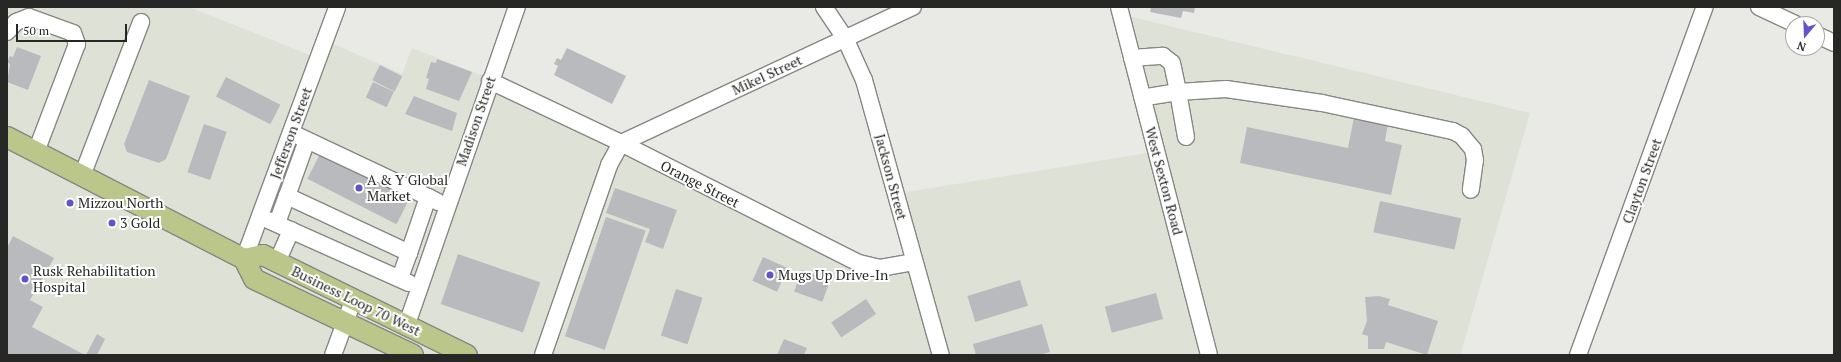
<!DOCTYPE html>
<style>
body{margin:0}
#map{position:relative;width:1841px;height:362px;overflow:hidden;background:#e9eae6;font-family:"PT Serif",serif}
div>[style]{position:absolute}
.built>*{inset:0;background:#dee1d6}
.building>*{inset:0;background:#b9babe;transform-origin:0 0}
.roads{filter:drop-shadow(1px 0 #868783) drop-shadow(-1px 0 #868783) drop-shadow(0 1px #868783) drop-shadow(0 -1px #868783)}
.minor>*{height:16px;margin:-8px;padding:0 8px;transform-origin:8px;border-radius:8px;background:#fff}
.major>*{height:20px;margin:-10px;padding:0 10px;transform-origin:10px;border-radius:10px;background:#bbc78a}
.dots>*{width:11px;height:11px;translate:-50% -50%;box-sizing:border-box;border:2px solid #fff;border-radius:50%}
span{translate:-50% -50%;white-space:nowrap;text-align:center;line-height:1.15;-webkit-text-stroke:4px #fff;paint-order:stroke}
.street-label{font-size:14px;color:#272725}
.poi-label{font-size:14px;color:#272725}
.left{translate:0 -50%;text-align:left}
.frame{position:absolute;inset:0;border:8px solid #272725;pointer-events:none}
.north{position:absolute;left:1785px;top:16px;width:40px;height:40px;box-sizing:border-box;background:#fff;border:1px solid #a9a9a8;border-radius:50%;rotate:199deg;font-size:11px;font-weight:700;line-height:16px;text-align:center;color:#272725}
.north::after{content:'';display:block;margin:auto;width:14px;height:18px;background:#6253cb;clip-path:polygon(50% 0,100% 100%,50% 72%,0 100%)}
.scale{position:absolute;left:16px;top:24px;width:111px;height:18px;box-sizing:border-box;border:2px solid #272725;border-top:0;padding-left:5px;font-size:12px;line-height:14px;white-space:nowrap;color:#272725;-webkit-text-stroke:3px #fff;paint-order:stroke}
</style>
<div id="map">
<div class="built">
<div style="clip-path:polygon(7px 7px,189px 7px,315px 57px,322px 39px,402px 74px,412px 48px,481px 75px,859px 262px,914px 261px,894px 194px,1154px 152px,1124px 15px,1530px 113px,1461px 353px,1464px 355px,7px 355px)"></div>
</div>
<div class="building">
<div style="clip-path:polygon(1151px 7px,1195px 7px,1194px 13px,1183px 11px,1181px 18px,1150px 12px)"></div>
<div style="clip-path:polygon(17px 47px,41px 56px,28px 90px,7px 82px,10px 64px,7px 62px,10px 56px,13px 57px)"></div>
<div style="clip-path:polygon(567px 48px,626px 76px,612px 104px,554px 75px,558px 66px,554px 64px,557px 58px,561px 60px)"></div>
<div style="clip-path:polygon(437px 59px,472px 72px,459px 101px,426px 89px,429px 79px,426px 78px,431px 62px,436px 63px)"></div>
<div style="left:380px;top:65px;width:25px;height:17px;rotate:27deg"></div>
<div style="left:226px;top:77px;width:61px;height:22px;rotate:27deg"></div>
<div style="clip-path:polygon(149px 80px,190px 96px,166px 159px,159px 163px,127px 152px,124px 144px)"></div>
<div style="left:373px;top:82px;width:23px;height:17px;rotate:25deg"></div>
<div style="clip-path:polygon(414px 96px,457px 113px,452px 131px,405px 114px)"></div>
<div style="clip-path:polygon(1354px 117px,1388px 124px,1385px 141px,1402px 145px,1391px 195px,1240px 163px,1247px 127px,1348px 148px)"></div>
<div style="left:204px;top:124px;width:24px;height:51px;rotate:19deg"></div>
<div style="left:321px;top:152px;width:100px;height:30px;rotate:27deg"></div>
<div style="clip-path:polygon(615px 188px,677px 210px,663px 249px,645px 242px,650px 229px,606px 213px)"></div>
<div style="left:1380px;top:201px;width:83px;height:32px;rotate:12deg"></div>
<div style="left:606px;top:217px;width:42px;height:126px;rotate:19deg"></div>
<div style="clip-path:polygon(13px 236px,54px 258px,30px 300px,43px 307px,32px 327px,85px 355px,7px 355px,7px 248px)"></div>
<div style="left:458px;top:254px;width:87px;height:53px;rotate:19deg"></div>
<div style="left:763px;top:257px;width:27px;height:26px;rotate:24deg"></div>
<div style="left:802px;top:270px;width:30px;height:23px;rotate:20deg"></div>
<div style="left:1020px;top:280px;width:27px;height:55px;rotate:73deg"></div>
<div style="left:676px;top:289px;width:28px;height:49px;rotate:18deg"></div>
<div style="left:1156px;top:293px;width:27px;height:53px;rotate:75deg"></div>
<div style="clip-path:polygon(1379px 296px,1390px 299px,1388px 305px,1438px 321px,1427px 355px,1386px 342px,1384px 349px,1368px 349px,1368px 336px,1362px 334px,1367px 321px,1365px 297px)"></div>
<div style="left:866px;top:299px;width:18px;height:42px;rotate:56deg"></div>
<div style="clip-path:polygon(1042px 324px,1050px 352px,1038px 355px,976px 355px,973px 344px)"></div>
<div style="clip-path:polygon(97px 334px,105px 339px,97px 355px,86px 355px)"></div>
<div style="clip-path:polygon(784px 339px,807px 348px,804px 355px,777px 355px)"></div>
</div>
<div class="roads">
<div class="minor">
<div style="left:824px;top:7px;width:37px;rotate:56deg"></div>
<div style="left:845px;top:38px;width:46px;rotate:65.7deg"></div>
<div style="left:864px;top:80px;width:286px;rotate:74.4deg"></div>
<div style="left:1119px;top:7px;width:359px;rotate:75.5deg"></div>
<div style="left:1759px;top:7px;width:40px;rotate:25deg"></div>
<div style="left:7px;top:32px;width:13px;rotate:-48deg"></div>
<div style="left:16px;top:22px;width:14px;rotate:-21deg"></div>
<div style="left:29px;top:17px;width:47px;rotate:20deg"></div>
<div style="left:73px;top:33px;width:12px;rotate:70deg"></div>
<div style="left:77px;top:44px;width:116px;rotate:110.8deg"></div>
<div style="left:1817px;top:35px;width:19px;rotate:25deg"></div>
<div style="left:1132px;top:58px;width:31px;rotate:-4deg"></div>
<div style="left:1163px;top:56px;width:11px;rotate:38deg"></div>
<div style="left:1172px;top:63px;width:30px;rotate:78deg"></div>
<div style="left:1178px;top:92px;width:36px;rotate:171deg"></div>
<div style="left:490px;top:81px;width:145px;rotate:25.3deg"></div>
<div style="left:621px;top:143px;width:267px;rotate:26.8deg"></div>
<div style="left:859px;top:263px;width:22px;rotate:13deg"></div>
<div style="left:880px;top:268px;width:35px;rotate:-10deg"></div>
<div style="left:292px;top:133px;width:150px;rotate:25.2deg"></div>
<div style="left:1186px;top:137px;width:46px;rotate:-100.1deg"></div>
<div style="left:1178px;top:92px;width:48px;rotate:-3.6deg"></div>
<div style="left:1226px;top:89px;width:97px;rotate:8.3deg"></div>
<div style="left:1322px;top:103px;width:134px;rotate:12.1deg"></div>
<div style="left:1453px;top:131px;width:10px;rotate:29deg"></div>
<div style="left:1462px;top:136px;width:17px;rotate:50deg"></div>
<div style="left:1473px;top:149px;width:11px;rotate:80deg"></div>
<div style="left:1475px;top:160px;width:30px;rotate:98deg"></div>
<div style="left:82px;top:176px;width:165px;rotate:-69deg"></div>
<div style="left:287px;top:196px;width:59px;rotate:-70.3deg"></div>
<div style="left:268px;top:220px;width:154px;rotate:24.1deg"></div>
<div style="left:277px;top:223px;width:29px;rotate:-70deg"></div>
<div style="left:287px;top:196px;width:135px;rotate:25deg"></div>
<div style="left:409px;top:253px;width:27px;rotate:110deg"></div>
<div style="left:409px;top:253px;width:59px;rotate:-71.3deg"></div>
<div style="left:428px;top:197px;width:11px;rotate:27deg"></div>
<div style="left:244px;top:259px;width:269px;rotate:-69.7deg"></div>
<div style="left:277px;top:262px;width:35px;rotate:-66deg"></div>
<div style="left:406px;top:327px;width:339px;rotate:-70.9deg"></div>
<div style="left:333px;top:355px;width:58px;rotate:-69.7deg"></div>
<div style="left:543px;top:355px;width:201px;rotate:-70.8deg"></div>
<div style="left:609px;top:165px;width:25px;rotate:-61deg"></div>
<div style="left:621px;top:143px;width:322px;rotate:-25deg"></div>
<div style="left:1578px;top:355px;width:370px;rotate:-70deg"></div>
</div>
<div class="major">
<div style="left:7px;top:137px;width:267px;rotate:27.2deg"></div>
<div style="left:244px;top:259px;width:22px;rotate:63deg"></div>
<div style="left:254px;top:279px;width:176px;rotate:25.5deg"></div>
<div style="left:244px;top:259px;width:19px;rotate:-12deg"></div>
<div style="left:263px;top:255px;width:227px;rotate:26.1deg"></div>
</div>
</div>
<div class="dots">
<div style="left:359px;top:188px;background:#6253cb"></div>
<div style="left:70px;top:203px;background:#6253cb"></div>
<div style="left:112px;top:223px;background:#6253cb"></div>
<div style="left:770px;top:275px;background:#6253cb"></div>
<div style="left:25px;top:279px;background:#6253cb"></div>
</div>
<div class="street-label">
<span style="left:767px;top:75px;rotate:-25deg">Mikel Street</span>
<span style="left:476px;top:121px;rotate:-71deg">Madison Street</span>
<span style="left:291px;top:133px;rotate:-70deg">Jefferson Street</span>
<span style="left:891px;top:177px;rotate:75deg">Jackson Street</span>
<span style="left:1164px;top:181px;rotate:75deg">West Sexton Road</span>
<span style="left:1642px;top:181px;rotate:-70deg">Clayton Street</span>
<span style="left:700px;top:184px;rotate:27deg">Orange Street</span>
<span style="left:356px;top:301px;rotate:26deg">Business Loop 70 West</span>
</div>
<div class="poi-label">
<span class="left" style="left:367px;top:188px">A &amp; Y Global<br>Market</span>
<span class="left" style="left:78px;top:203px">Mizzou North</span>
<span class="left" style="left:120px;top:223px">3 Gold</span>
<span class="left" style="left:33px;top:279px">Rusk Rehabilitation<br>Hospital</span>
<span class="left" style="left:778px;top:275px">Mugs Up Drive-In</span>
</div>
<div class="frame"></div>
<div class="north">N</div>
<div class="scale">50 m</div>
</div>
